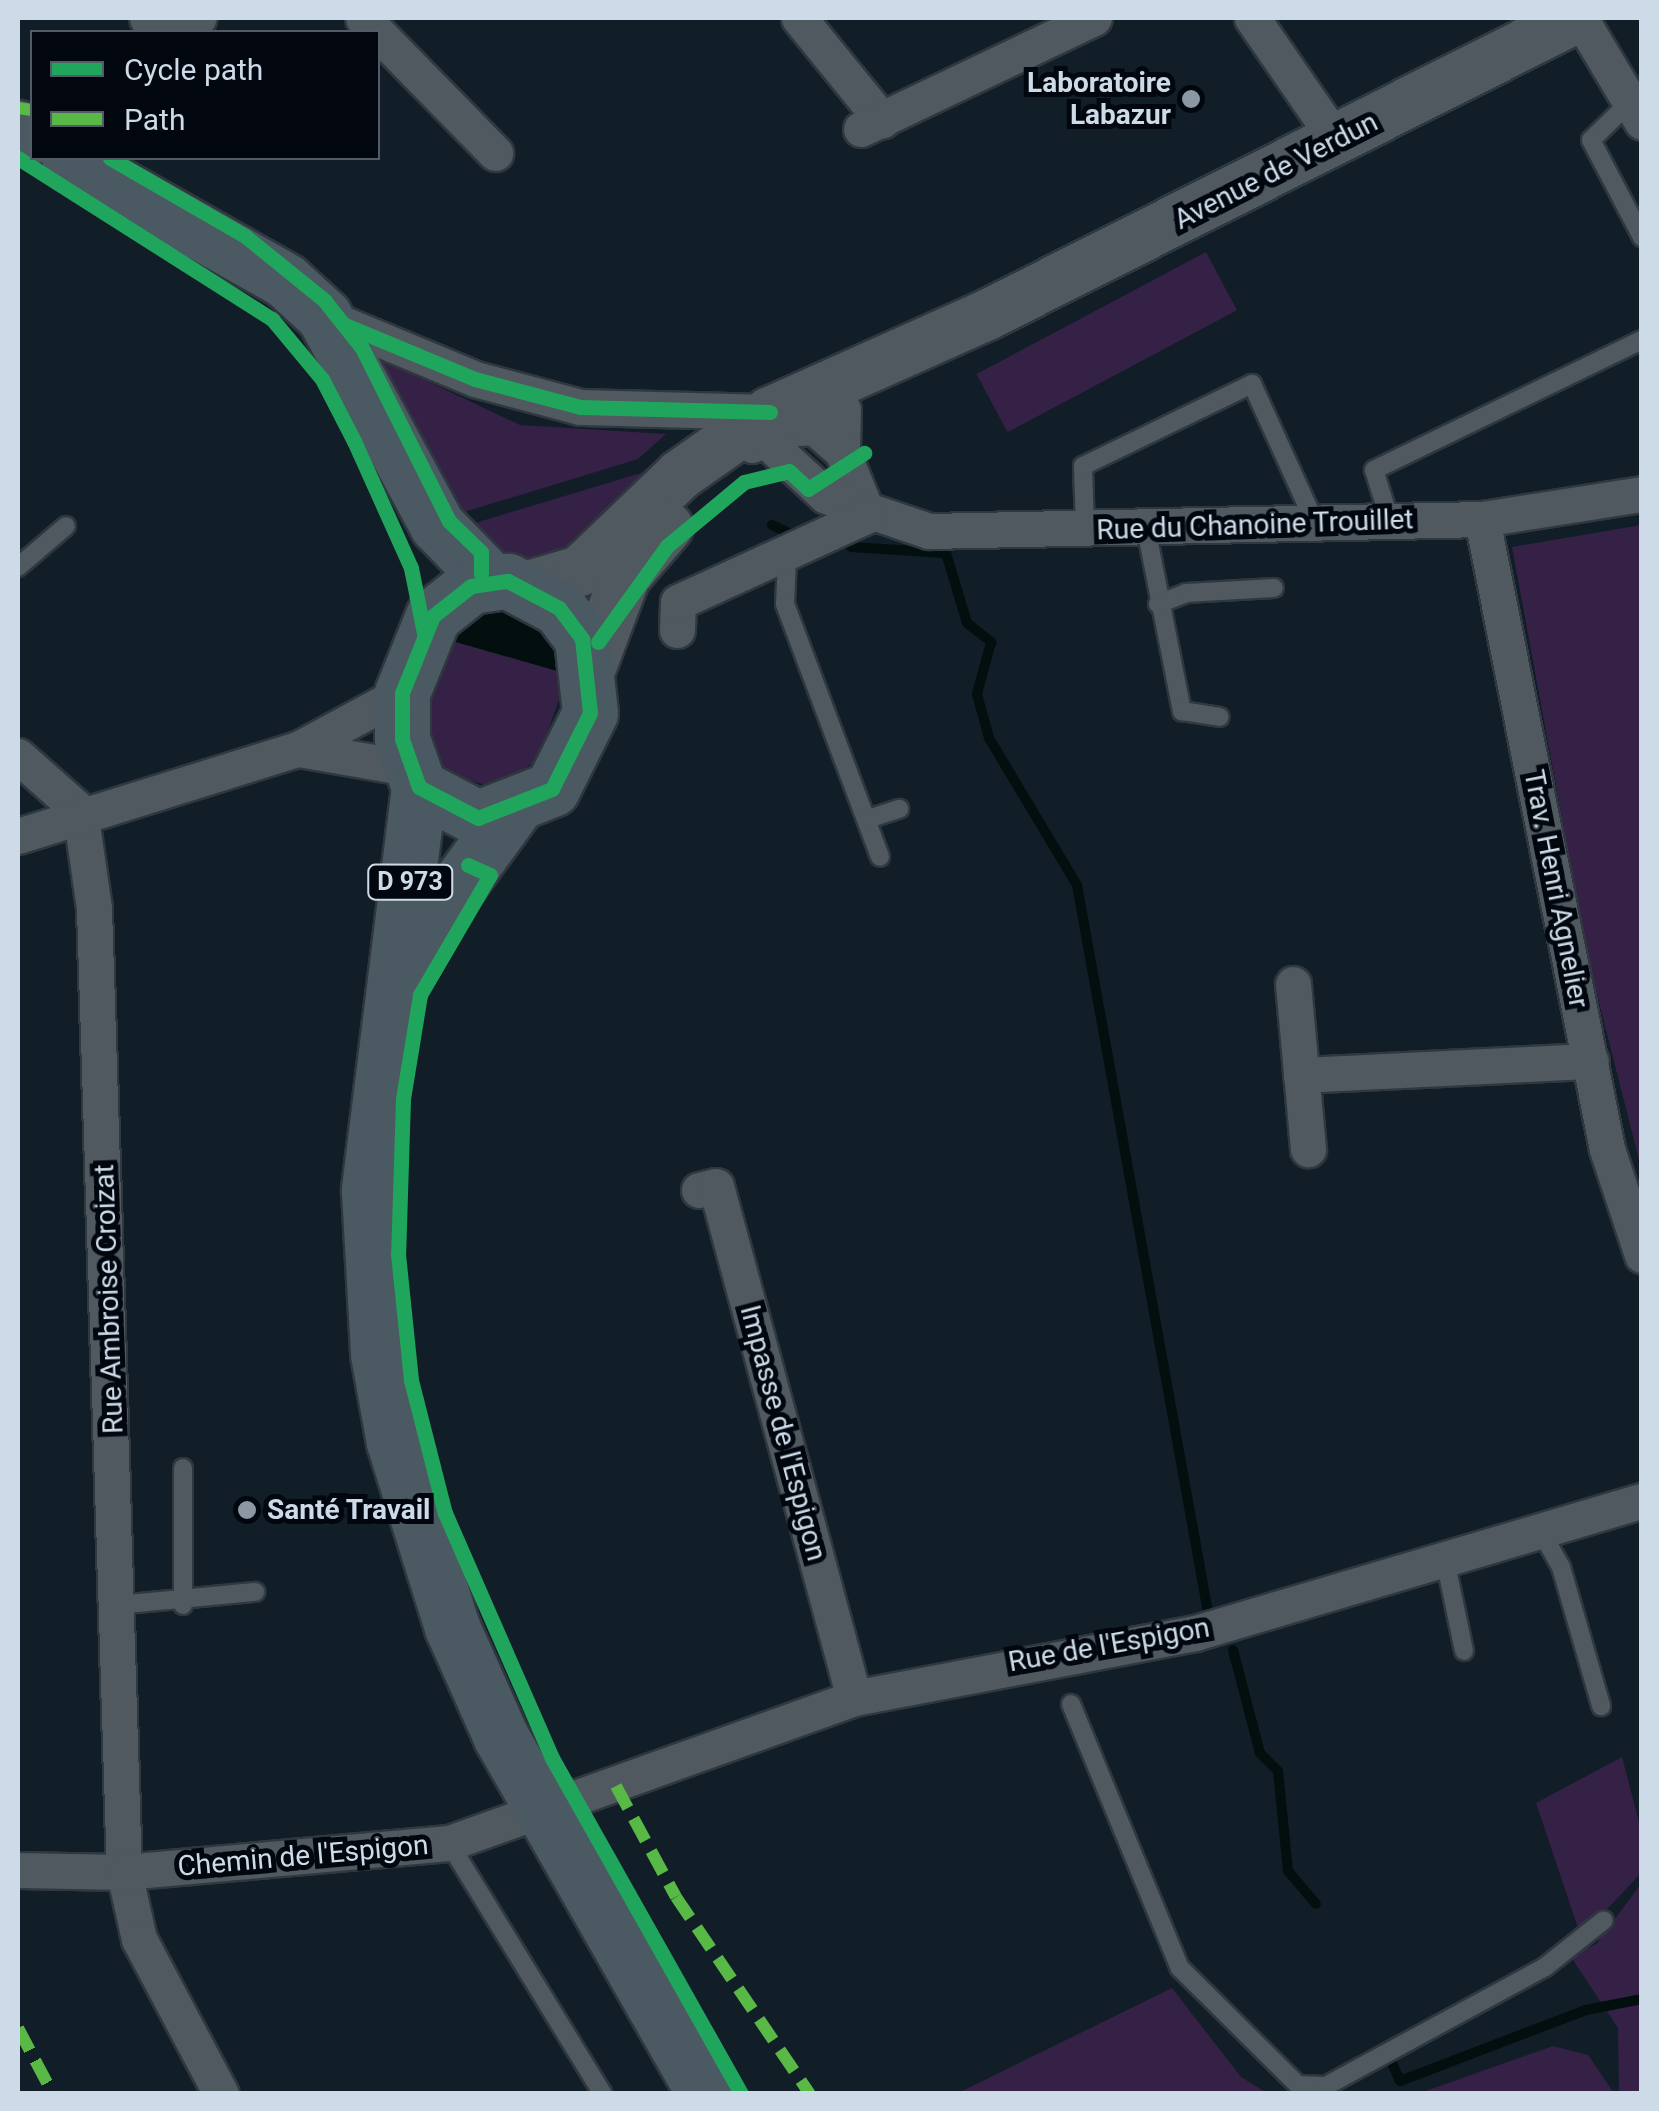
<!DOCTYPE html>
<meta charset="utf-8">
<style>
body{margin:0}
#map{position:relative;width:1659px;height:2111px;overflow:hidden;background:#111d27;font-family:Roboto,sans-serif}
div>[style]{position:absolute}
.green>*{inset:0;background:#352146;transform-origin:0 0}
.water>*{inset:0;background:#020f0e}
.stream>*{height:10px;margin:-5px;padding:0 5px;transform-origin:5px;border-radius:5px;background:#020f0e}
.roads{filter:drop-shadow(2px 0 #2f373f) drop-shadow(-2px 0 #2f373f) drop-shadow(0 2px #2f373f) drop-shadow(0 -2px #2f373f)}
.service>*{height:18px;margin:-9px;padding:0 9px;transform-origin:9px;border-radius:9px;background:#505860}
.minor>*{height:35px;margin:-17.5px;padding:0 17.5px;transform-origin:17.5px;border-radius:17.5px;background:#505860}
.secondary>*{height:50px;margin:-25px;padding:0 25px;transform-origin:25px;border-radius:25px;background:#505860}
.primary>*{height:55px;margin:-27.5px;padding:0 27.5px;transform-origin:27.5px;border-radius:27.5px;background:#4a5962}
.quiet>*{height:12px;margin-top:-6px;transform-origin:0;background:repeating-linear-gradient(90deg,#58b947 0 25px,transparent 0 37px)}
.cycleway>*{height:15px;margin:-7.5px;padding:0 7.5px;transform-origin:7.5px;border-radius:7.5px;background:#20a55d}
.dots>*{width:28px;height:28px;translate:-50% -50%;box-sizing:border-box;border:5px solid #02070f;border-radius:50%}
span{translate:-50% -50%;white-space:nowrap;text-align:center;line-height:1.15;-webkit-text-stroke:10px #02070f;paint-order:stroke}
.shield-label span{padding:2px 8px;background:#02070f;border:2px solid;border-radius:8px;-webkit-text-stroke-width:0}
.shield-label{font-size:25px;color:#cddbe8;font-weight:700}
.poi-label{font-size:28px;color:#cddbe8;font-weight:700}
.right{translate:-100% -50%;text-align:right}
.left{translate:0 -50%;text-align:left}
.street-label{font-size:28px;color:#cddbe8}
.frame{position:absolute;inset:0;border:20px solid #cddbe8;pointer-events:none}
.legend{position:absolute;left:30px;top:30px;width:350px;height:130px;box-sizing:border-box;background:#02070f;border:2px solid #535c66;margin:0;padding:12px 18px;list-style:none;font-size:30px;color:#cddbe8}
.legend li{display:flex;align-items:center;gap:20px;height:50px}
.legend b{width:50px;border:2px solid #535c66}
</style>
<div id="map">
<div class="green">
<div style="left:1206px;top:252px;width:66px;height:260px;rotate:62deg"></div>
<div style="clip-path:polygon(374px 356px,520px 425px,666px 434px,638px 459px,461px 513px)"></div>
<div style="clip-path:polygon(688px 435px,694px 439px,583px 547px,536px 560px,508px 556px,462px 527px,641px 473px)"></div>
<div style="clip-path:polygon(1641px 525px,1642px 525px,1641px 1168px,1587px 955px,1512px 547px)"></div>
<div style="clip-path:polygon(449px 640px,568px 674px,538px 759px,496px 788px,441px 772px,426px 754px,421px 706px)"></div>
<div style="clip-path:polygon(1622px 1757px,1641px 1830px,1641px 1873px,1581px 1937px,1536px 1803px)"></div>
<div style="clip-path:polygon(1641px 1884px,1641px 2093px,1619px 2093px,1618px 2028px,1571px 1957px,1596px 1944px)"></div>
<div style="clip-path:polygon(1172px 1988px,1241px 2077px,1267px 2093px,958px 2093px)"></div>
<div style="clip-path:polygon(1553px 2046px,1588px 2055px,1614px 2093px,1420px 2093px)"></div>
</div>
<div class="water">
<div style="clip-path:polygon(510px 608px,542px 622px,568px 674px,449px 640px,472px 617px)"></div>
</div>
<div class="stream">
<div style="left:772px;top:525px;width:29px;rotate:25deg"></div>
<div style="left:851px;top:547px;width:95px;rotate:3.6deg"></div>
<div style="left:946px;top:553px;width:73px;rotate:73.3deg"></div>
<div style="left:967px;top:623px;width:31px;rotate:38deg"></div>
<div style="left:991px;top:642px;width:54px;rotate:105.1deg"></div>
<div style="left:977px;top:694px;width:46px;rotate:74.7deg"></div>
<div style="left:989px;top:738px;width:171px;rotate:59.1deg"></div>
<div style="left:1077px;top:885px;width:734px;rotate:79.79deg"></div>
<div style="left:1233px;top:1650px;width:106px;rotate:75.3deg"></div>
<div style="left:1260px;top:1753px;width:25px;rotate:45deg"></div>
<div style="left:1278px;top:1771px;width:100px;rotate:84.3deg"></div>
<div style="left:1288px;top:1871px;width:43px;rotate:49.7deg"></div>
<div style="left:1390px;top:2058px;width:25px;rotate:67deg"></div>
<div style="left:1400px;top:2081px;width:199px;rotate:-20.9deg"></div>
<div style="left:1586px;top:2010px;width:57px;rotate:-11.1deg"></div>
</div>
<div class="roads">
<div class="service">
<div style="left:1629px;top:103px;width:53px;rotate:135.8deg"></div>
<div style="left:1591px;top:140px;width:110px;rotate:62.3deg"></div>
<div style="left:1390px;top:521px;width:53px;rotate:-107.4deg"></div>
<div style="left:1374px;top:470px;width:298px;rotate:-25.9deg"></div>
<div style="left:1146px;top:528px;width:187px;rotate:78.9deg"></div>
<div style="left:1182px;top:711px;width:38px;rotate:9deg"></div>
<div style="left:1085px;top:530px;width:64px;rotate:-91.8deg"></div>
<div style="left:1083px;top:466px;width:188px;rotate:-25.9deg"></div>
<div style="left:1252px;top:384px;width:153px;rotate:65.6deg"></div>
<div style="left:787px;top:559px;width:45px;rotate:92.5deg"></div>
<div style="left:785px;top:604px;width:270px;rotate:69.4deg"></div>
<div style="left:18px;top:567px;width:63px;rotate:-40.5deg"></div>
<div style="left:1158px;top:604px;width:30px;rotate:-21deg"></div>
<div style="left:1186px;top:593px;width:88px;rotate:-3.3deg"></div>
<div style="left:868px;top:819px;width:33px;rotate:-18deg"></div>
<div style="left:183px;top:1468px;width:137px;rotate:90deg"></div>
<div style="left:1539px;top:1528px;width:45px;rotate:60.6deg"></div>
<div style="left:1561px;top:1567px;width:145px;rotate:73.9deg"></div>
<div style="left:1444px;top:1555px;width:98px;rotate:78.2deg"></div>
<div style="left:117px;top:1605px;width:139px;rotate:-5.4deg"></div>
<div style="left:1071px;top:1704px;width:286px;rotate:67.6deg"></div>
<div style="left:1180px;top:1968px;width:166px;rotate:44.8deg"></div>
<div style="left:1298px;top:2085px;width:28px;rotate:2deg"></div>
<div style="left:1326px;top:2086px;width:249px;rotate:-28.5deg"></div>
<div style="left:1545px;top:1967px;width:75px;rotate:-38.5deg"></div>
<div style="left:449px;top:1843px;width:294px;rotate:58.5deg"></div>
</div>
<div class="minor">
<div style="left:147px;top:18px;width:21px;rotate:43deg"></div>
<div style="left:363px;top:18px;width:189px;rotate:45.6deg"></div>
<div style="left:799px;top:18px;width:132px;rotate:50.9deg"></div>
<div style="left:1252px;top:18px;width:150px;rotate:55.4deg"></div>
<div style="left:1580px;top:18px;width:121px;rotate:59.2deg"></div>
<div style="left:179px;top:32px;width:24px;rotate:-36deg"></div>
<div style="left:861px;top:129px;width:258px;rotate:-25.5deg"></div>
<div style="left:324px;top:316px;width:164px;rotate:22.6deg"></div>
<div style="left:475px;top:379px;width:109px;rotate:14.9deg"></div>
<div style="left:580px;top:407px;width:189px;rotate:1.5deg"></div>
<div style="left:843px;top:409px;width:42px;rotate:91.4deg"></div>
<div style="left:842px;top:451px;width:69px;rotate:67.9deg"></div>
<div style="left:752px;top:445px;width:31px;rotate:-31deg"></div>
<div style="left:779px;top:429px;width:35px;rotate:-3deg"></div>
<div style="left:814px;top:427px;width:37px;rotate:41deg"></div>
<div style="left:775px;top:449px;width:69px;rotate:42.7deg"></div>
<div style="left:826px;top:496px;width:109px;rotate:18.8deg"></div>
<div style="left:929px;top:531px;width:553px;rotate:-1.24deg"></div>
<div style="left:1482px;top:519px;width:162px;rotate:-8.9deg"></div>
<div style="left:1482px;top:519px;width:642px;rotate:78.78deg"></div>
<div style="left:1607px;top:1149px;width:112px;rotate:71.7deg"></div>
<div style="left:677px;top:630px;width:28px;rotate:-88deg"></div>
<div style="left:678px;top:602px;width:209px;rotate:-24.6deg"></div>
<div style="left:299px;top:749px;width:111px;rotate:9.9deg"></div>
<div style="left:18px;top:756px;width:83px;rotate:41.6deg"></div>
<div style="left:80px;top:811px;width:98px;rotate:81.8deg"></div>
<div style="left:94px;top:908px;width:964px;rotate:88.22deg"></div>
<div style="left:124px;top:1872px;width:69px;rotate:77.4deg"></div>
<div style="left:139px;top:1939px;width:175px;rotate:62.1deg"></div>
<div style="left:18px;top:836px;width:293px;rotate:-17.3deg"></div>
<div style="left:298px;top:749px;width:118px;rotate:-28.3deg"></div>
<div style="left:1293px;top:984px;width:166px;rotate:84.8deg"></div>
<div style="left:1301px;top:1075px;width:290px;rotate:-2.8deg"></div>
<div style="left:699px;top:1190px;width:17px;rotate:-13deg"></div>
<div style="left:716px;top:1186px;width:530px;rotate:74.92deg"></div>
<div style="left:18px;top:1870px;width:106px;rotate:1.1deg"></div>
<div style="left:124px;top:1872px;width:326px;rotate:-5.1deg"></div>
<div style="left:449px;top:1843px;width:430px;rotate:-19.7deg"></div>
<div style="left:854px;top:1698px;width:347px;rotate:-10.8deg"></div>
<div style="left:1195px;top:1633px;width:466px;rotate:-16.5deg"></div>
</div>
<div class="secondary">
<div style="left:528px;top:586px;width:54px;rotate:-16.1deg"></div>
<div style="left:580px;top:571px;width:139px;rotate:-43.8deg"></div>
<div style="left:680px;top:475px;width:110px;rotate:-35deg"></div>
<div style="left:770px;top:412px;width:238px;rotate:-24.1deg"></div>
<div style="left:987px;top:315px;width:660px;rotate:-26.76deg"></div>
<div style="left:590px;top:670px;width:99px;rotate:-69.4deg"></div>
<div style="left:625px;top:577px;width:66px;rotate:-49.3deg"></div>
</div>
<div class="primary">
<div style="left:18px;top:128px;width:16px;rotate:30deg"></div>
<div style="left:69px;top:158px;width:249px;rotate:29.5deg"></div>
<div style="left:286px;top:281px;width:52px;rotate:42.6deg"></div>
<div style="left:324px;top:316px;width:238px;rotate:61.6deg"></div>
<div style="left:437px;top:525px;width:78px;rotate:46deg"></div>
<div style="left:508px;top:581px;width:58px;rotate:27.9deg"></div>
<div style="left:559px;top:608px;width:39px;rotate:53deg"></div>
<div style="left:582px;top:639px;width:74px;rotate:83.8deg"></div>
<div style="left:590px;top:713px;width:85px;rotate:116.6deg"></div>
<div style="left:552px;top:789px;width:79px;rotate:158.6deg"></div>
<div style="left:478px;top:818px;width:67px;rotate:-152.3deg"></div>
<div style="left:419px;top:787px;width:51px;rotate:-109.5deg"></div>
<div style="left:402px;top:739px;width:46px;rotate:-90deg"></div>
<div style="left:402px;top:693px;width:83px;rotate:-68.1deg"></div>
<div style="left:433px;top:616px;width:48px;rotate:-38.3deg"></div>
<div style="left:471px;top:586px;width:37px;rotate:-8deg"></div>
<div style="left:419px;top:787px;width:407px;rotate:97.1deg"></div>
<div style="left:369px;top:1191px;width:163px;rotate:86.8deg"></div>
<div style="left:378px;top:1354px;width:89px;rotate:79.7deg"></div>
<div style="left:394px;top:1442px;width:194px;rotate:72.6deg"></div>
<div style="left:452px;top:1627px;width:120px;rotate:66deg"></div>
<div style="left:501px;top:1737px;width:411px;rotate:60.3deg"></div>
<div style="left:410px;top:951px;width:175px;rotate:-53.9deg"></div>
</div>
</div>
<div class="quiet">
<div style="left:18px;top:108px;width:14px;rotate:8deg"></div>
<div style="left:616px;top:1786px;width:126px;rotate:61.6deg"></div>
<div style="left:676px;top:1897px;width:238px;rotate:55.8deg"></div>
<div style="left:18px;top:2028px;width:75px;rotate:62.1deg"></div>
</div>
<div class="cycleway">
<div style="left:18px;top:158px;width:301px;rotate:32.4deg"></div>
<div style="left:272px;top:319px;width:78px;rotate:50.2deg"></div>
<div style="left:322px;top:379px;width:70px;rotate:62.7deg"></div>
<div style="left:354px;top:441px;width:139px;rotate:65.8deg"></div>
<div style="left:411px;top:568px;width:66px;rotate:78.7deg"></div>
<div style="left:110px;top:158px;width:156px;rotate:30deg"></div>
<div style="left:245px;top:236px;width:102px;rotate:39deg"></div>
<div style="left:324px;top:300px;width:61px;rotate:51.6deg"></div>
<div style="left:362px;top:348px;width:194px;rotate:63.3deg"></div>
<div style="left:449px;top:521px;width:45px;rotate:44.1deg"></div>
<div style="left:481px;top:552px;width:22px;rotate:90deg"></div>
<div style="left:345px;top:325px;width:141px;rotate:22.6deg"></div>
<div style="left:475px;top:379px;width:109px;rotate:14.9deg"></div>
<div style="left:580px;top:407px;width:190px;rotate:1.5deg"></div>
<div style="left:508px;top:581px;width:58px;rotate:27.9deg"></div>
<div style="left:559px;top:608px;width:39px;rotate:53deg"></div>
<div style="left:582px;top:639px;width:74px;rotate:83.8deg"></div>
<div style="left:590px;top:713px;width:85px;rotate:116.6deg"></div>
<div style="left:552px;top:789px;width:79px;rotate:158.6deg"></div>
<div style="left:478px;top:818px;width:67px;rotate:-152.3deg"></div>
<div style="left:419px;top:787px;width:51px;rotate:-109.5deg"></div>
<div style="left:402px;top:739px;width:46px;rotate:-90deg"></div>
<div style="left:402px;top:693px;width:83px;rotate:-68.1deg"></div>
<div style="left:433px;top:616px;width:48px;rotate:-38.3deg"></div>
<div style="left:471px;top:586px;width:37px;rotate:-8deg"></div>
<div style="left:598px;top:642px;width:118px;rotate:-54.3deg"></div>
<div style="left:667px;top:546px;width:100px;rotate:-39.7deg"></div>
<div style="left:744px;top:482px;width:46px;rotate:-13.7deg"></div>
<div style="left:789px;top:471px;width:26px;rotate:43deg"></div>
<div style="left:808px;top:489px;width:67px;rotate:-32.7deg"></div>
<div style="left:468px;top:865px;width:24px;rotate:24deg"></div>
<div style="left:490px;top:875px;width:139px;rotate:120.3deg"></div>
<div style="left:420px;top:995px;width:105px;rotate:99.3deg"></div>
<div style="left:403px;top:1099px;width:155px;rotate:91.8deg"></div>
<div style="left:398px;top:1254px;width:127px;rotate:84.1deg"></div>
<div style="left:411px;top:1380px;width:137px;rotate:75.7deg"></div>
<div style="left:445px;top:1513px;width:267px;rotate:66.4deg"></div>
<div style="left:552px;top:1758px;width:386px;rotate:60.6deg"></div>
</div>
<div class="dots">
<div style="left:1191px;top:99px;background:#8b98a4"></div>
<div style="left:247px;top:1510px;background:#8b98a4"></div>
</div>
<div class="shield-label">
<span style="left:410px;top:882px">D 973</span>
</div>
<div class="poi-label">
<span class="right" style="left:1171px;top:99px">Laboratoire<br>Labazur</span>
<span class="left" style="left:267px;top:1510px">Santé Travail</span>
</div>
<div class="street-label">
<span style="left:1276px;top:171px;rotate:-27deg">Avenue de Verdun</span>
<span style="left:1255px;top:525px;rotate:-2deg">Rue du Chanoine Trouillet</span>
<span style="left:1556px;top:889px;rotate:79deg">Trav. Henri Agnelier</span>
<span style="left:109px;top:1299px;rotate:-92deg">Rue Ambroise Croizat</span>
<span style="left:783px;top:1433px;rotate:75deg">Impasse de l'Espigon</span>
<span style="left:1109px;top:1645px;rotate:-10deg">Rue de l'Espigon</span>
<span style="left:303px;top:1856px;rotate:-5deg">Chemin de l'Espigon</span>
</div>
<div class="frame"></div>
<ul class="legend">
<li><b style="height:12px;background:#20a55d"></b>Cycle path</li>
<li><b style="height:12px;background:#58b947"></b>Path</li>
</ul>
</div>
